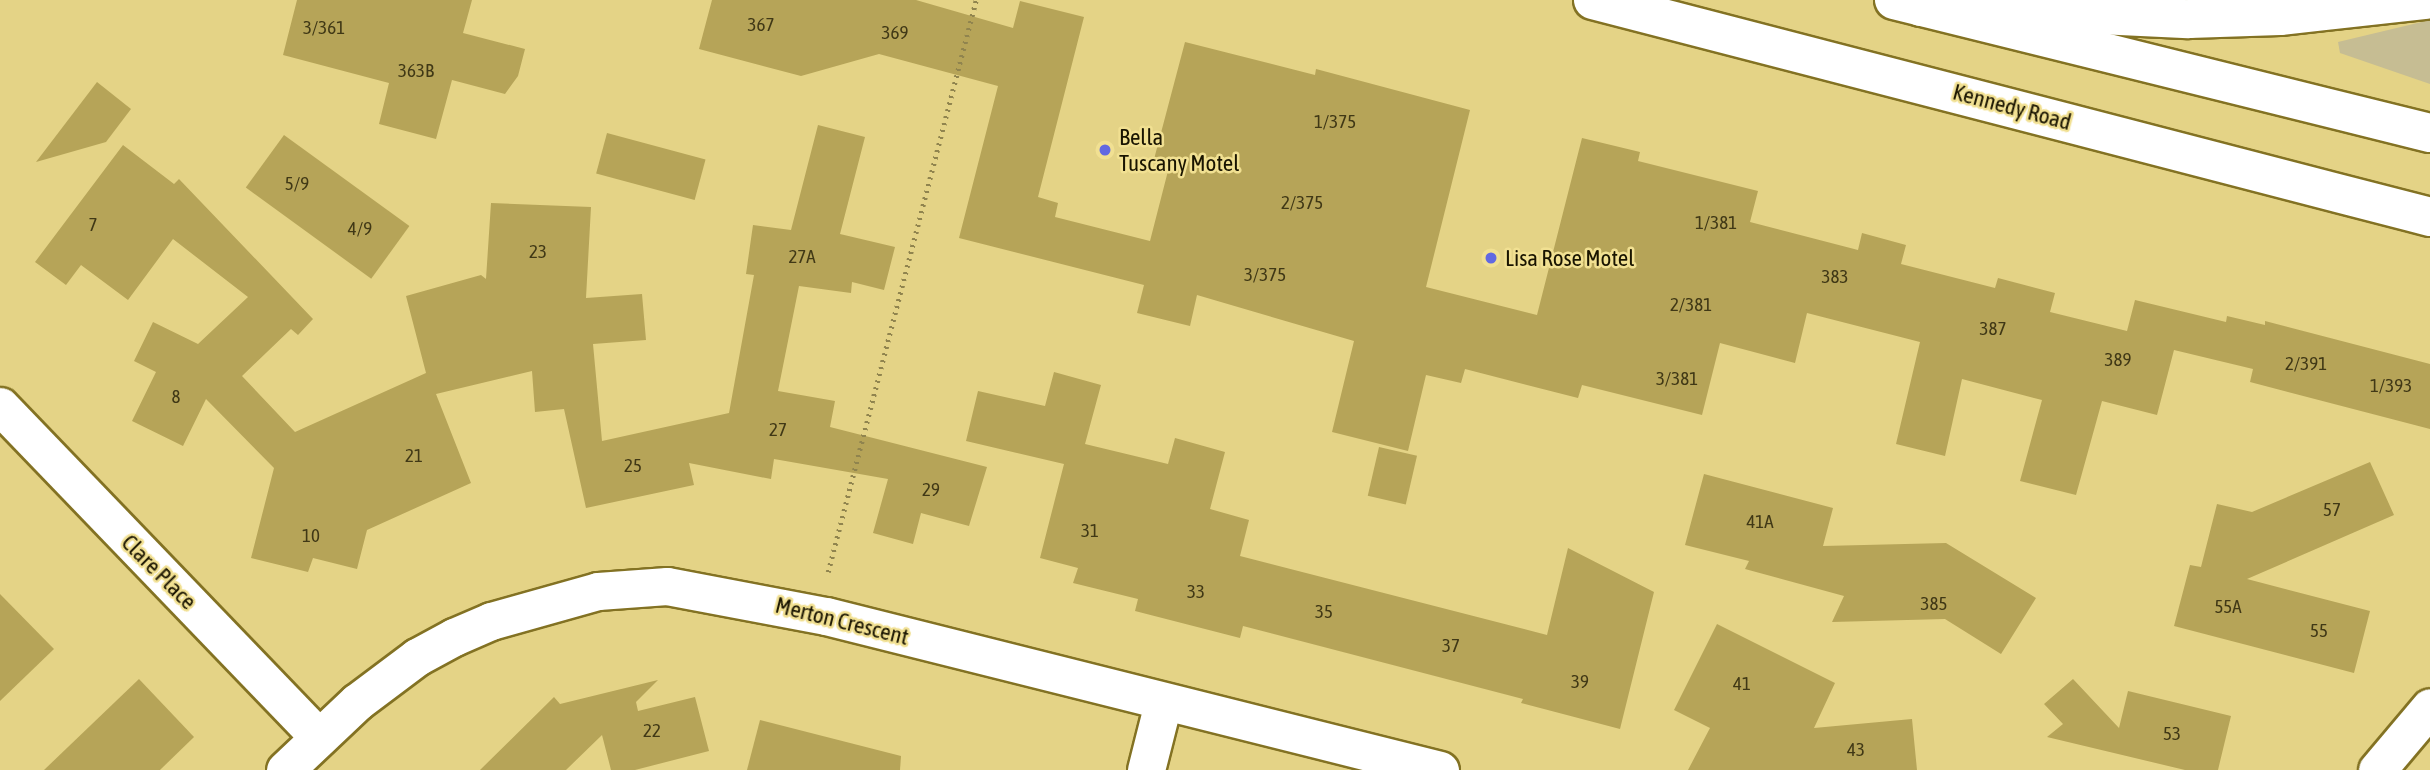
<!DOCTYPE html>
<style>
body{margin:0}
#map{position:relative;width:2430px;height:770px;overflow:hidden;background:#e4d386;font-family:"Asap Condensed",sans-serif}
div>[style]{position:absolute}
.green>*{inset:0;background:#c6bd93}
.building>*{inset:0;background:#b6a458;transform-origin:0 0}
.path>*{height:4.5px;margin-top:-2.25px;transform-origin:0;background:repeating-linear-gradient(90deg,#90844e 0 2px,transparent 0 7px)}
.roads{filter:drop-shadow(2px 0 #837223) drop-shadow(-2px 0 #837223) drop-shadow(0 2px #837223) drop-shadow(0 -2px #837223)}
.minor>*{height:37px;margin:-18.5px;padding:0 18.5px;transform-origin:18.5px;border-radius:18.5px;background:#fff}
.secondary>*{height:38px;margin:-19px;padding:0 19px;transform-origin:19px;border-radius:19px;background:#fff}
.trunk>*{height:38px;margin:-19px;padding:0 19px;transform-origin:19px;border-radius:19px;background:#fff}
.dots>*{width:19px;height:19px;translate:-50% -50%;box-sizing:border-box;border:4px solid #f1e092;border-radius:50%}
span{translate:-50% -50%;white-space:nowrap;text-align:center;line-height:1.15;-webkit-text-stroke:5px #f1e092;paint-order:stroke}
.number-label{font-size:19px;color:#403816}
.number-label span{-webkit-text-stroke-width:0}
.street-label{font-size:23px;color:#191400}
.poi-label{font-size:23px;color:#191400}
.left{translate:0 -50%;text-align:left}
</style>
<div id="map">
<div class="green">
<div style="clip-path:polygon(2430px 20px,2430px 84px,2340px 53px,2338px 42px)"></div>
</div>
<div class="building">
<div style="clip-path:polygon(297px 0,472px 0,463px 33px,525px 49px,518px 76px,505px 94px,452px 80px,436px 139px,379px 124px,389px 83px,283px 55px)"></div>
<div style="clip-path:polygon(712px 0,916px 0,1013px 28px,1020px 1px,1084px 17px,1038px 197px,1058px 203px,1055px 217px,1150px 241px,1169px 167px,1153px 163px,1185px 42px,1315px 75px,1316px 69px,1470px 110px,1426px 287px,1537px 315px,1582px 138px,1640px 152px,1638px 161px,1758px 191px,1750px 222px,1858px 250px,1862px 233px,1906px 245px,1901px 264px,1995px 288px,1998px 278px,2055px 293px,2050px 312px,2127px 331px,2135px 300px,2226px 322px,2227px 316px,2265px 325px,2265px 321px,2430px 364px,2430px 429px,2250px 382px,2253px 369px,2174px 350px,2157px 415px,2102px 401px,2076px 495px,2020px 481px,2042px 400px,1962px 379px,1945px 456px,1896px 444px,1920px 342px,1807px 313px,1795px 363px,1720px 343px,1702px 415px,1582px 385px,1578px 398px,1465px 369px,1461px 383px,1426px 375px,1408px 451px,1332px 432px,1354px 341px,1197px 295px,1190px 326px,1137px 313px,1144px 285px,959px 238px,998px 86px,879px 54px,801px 76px,699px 49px)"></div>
<div style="clip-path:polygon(97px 82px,131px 109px,106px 142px,36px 162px)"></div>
<div style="clip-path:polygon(818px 125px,865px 137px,840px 234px,895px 247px,884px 290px,852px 282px,851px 293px,799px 286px,778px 391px,835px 401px,830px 427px,987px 467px,969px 526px,921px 513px,913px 544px,873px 533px,888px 479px,774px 459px,771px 479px,689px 463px,694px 485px,586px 508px,564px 409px,535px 412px,532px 371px,436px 394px,471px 483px,367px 530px,357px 569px,313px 558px,308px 572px,251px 558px,274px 468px,206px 399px,183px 446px,132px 421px,156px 372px,134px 361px,153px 322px,198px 344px,248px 297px,173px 239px,128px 300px,81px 265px,66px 285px,35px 262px,123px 145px,174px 184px,179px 179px,313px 319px,298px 335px,291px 329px,242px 376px,295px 432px,426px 373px,406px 296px,481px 275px,486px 279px,491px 203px,591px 207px,586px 298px,642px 294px,646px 340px,593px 344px,602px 441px,729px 413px,754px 275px,746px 274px,753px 225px,791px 230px)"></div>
<div style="left:607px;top:133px;width:102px;height:42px;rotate:15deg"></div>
<div style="left:284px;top:135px;width:155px;height:65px;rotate:36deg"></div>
<div style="clip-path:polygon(1054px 372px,1101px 385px,1085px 444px,1168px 464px,1175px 438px,1225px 452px,1210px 509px,1249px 520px,1240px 556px,1547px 635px,1568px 548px,1654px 592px,1620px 729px,1521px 703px,1523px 699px,1243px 626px,1240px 638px,1135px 611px,1138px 599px,1073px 583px,1078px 568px,1040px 558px,1064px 464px,966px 441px,978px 391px,1045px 406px)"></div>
<div style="left:1379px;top:447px;width:39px;height:50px;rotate:13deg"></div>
<div style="clip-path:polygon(2370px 462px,2394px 515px,2247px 579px,2370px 611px,2354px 673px,2174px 626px,2190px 565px,2201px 567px,2217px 504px,2252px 512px)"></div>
<div style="clip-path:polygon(1704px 474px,1833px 508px,1823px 546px,1946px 543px,2036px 598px,2001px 654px,1945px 619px,1832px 622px,1844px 596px,1745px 569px,1749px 561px,1685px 545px)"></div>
<div style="clip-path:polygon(0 594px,54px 649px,0 701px)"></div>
<div style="clip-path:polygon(1717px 624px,1835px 683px,1814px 728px,1912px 719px,1917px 770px,1688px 770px,1710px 728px,1674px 710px)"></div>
<div style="clip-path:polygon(139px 679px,194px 737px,160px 770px,44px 770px)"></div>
<div style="clip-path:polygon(2073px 679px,2119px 728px,2128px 691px,2231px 716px,2218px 770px,2185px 770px,2047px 737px,2063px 724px,2044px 704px)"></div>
<div style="clip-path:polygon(658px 680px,636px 702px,638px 711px,695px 697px,709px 751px,635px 770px,611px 770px,602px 735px,566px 770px,480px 770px,554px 697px,560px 704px)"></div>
<div style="clip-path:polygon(760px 720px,901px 756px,900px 770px,747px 770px)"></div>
</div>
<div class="path">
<div style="left:828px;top:572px;width:591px;rotate:-75.49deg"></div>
</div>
<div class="roads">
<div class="minor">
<div style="left:0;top:406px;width:460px;rotate:46.1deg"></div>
<div style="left:285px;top:770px;width:99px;rotate:-43.4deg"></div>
<div style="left:357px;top:702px;width:75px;rotate:-36.9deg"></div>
<div style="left:417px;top:657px;width:42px;rotate:-28.4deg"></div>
<div style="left:454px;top:637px;width:40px;rotate:-23.4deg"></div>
<div style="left:491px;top:621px;width:111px;rotate:-15.7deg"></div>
<div style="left:598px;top:591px;width:69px;rotate:-4.1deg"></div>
<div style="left:667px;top:586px;width:162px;rotate:10.7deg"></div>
<div style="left:826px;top:616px;width:633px;rotate:14.08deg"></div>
<div style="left:1146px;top:770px;width:69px;rotate:-75.8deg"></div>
<div style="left:2377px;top:770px;width:82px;rotate:-49.9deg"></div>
</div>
<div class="secondary">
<div style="left:1593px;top:0;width:865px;rotate:14.53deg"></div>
<div style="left:1894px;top:0;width:552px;rotate:13.94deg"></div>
</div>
<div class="trunk">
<div style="left:1921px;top:7px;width:268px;rotate:2.6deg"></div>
<div style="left:2189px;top:19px;width:91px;rotate:-1.9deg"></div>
<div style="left:2280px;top:16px;width:147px;rotate:-6.3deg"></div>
</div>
</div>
<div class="dots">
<div style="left:1105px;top:150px;background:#6269e1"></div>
<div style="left:1491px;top:258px;background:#6269e1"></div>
</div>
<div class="number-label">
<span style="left:761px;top:25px">367</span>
<span style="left:324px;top:28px">3/361</span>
<span style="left:895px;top:33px">369</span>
<span style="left:416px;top:71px">363B</span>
<span style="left:1335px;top:122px">1/375</span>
<span style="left:297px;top:184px">5/9</span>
<span style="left:1302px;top:203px">2/375</span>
<span style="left:1716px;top:223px">1/381</span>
<span style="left:93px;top:225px">7</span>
<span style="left:360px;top:229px">4/9</span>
<span style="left:538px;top:252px">23</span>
<span style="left:802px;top:257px">27A</span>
<span style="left:1265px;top:275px">3/375</span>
<span style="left:1835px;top:277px">383</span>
<span style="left:1691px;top:305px">2/381</span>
<span style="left:1993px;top:329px">387</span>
<span style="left:2118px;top:360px">389</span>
<span style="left:2306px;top:364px">2/391</span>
<span style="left:1677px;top:379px">3/381</span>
<span style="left:2391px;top:386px">1/393</span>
<span style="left:176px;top:397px">8</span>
<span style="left:778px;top:430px">27</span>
<span style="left:414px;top:456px">21</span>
<span style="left:633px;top:466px">25</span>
<span style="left:931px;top:490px">29</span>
<span style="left:2332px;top:510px">57</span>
<span style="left:1760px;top:522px">41A</span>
<span style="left:1090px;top:531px">31</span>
<span style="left:311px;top:536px">10</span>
<span style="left:1196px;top:592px">33</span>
<span style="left:1934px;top:604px">385</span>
<span style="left:2228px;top:607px">55A</span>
<span style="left:1324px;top:612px">35</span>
<span style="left:2319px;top:631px">55</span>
<span style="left:1451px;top:646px">37</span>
<span style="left:1580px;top:682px">39</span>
<span style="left:1742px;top:684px">41</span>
<span style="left:652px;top:731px">22</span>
<span style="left:2172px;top:734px">53</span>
<span style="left:1856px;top:750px">43</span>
</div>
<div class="street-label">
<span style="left:2012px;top:107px;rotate:15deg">Kennedy Road</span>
<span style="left:159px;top:572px;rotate:45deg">Clare Place</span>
<span style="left:842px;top:621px;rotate:14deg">Merton Crescent</span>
</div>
<div class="poi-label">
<span class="left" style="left:1119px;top:150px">Bella<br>Tuscany Motel</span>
<span class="left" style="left:1505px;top:258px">Lisa Rose Motel</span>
</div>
</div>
